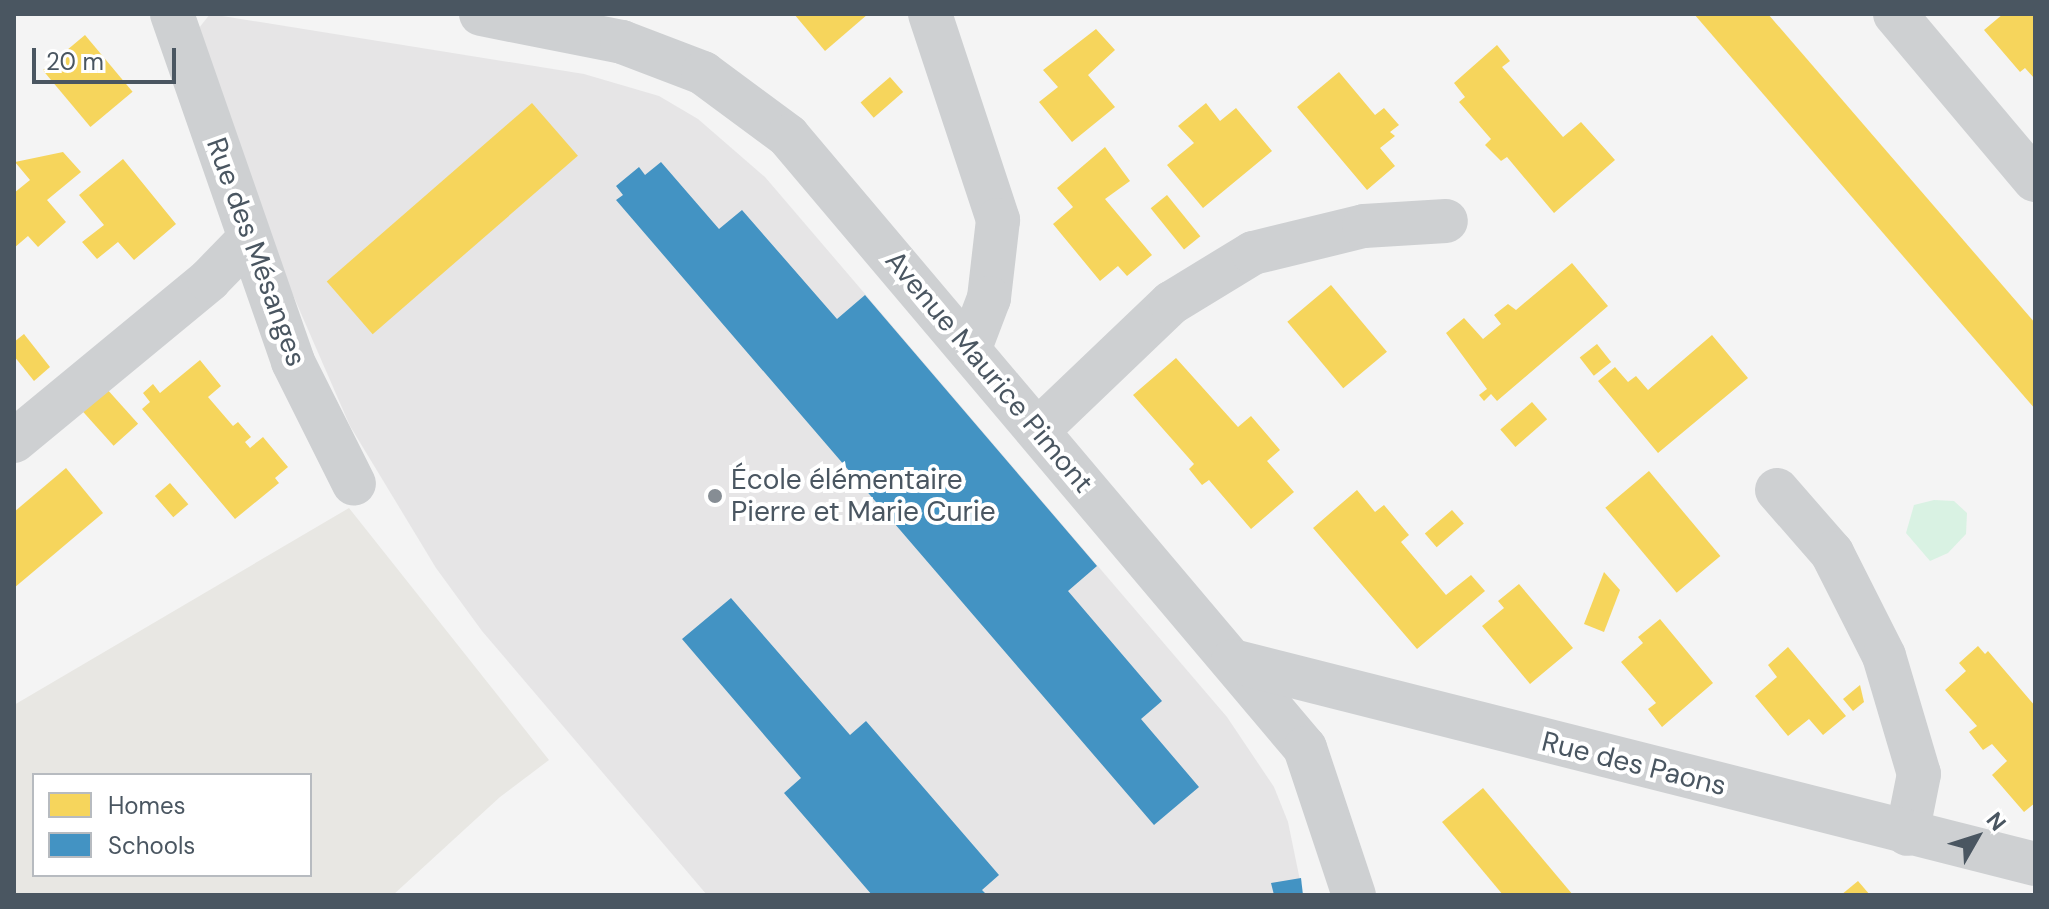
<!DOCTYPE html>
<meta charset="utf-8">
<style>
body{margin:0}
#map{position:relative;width:2049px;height:909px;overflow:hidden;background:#f4f4f4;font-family:"DM Sans",sans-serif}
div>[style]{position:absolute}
.commercial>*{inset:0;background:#e8e7e3}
.education>*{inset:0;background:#e6e5e6}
.green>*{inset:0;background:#d9f2e3}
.homes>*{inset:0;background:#f6d55c;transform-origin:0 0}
.schools>*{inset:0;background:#4393c3}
.minor>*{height:44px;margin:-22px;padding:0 22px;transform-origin:22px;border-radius:22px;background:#ced0d2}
.dots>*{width:22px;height:22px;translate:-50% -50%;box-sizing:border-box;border:4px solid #fff;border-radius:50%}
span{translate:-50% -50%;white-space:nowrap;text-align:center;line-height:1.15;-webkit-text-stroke:8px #fff;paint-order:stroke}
.street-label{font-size:28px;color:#4a5661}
.poi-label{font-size:28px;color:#4a5661}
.left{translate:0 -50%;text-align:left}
.frame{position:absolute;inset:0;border:16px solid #4a5661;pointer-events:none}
.legend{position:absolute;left:32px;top:773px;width:280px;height:104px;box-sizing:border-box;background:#fff;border:2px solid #b7bbc0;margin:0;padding:10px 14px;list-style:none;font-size:24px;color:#4a5661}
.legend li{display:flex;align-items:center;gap:16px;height:40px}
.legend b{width:40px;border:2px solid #b7bbc0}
.north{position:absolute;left:1937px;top:797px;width:80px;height:80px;-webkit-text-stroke:6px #fff;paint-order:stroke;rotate:51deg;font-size:22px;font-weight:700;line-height:32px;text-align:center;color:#4a5661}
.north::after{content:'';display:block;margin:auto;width:28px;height:36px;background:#4a5661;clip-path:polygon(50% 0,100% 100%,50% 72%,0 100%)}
.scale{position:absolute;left:32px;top:48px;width:144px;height:36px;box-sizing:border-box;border:4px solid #4a5661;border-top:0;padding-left:10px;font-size:24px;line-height:28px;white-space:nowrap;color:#4a5661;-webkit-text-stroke:6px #fff;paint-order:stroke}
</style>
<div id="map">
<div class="commercial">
<div style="clip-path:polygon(evenodd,349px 508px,549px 760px,500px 797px,393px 895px,14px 895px,14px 705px,349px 508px,34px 775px,310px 775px,310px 875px,34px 875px,34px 775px)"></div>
</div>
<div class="education">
<div style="clip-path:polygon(210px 14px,584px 74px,659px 96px,698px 119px,765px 177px,1227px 717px,1274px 787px,1288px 822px,1303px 895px,707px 895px,482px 631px,436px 568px,350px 426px,283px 272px,199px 28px)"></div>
</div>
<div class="green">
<div style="clip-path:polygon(1934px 500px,1954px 501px,1967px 513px,1966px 534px,1948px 553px,1930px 561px,1906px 533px,1914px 505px)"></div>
</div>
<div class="homes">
<div style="clip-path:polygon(794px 14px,868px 14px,825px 51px)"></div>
<div style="clip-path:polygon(1694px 14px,1768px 14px,2035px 323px,2035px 409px)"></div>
<div style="clip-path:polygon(2003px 14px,2035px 14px,2035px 79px,2025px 68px,2020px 72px,1984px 30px)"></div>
<div style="clip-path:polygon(1096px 29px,1115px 50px,1088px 75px,1115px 107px,1072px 142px,1039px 102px,1058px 87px,1043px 70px)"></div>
<div style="left:85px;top:35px;width:74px;height:55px;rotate:50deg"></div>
<div style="clip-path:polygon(1497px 45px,1510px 61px,1502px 67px,1563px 137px,1581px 122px,1615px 160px,1554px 213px,1507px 157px,1501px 161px,1485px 145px,1491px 139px,1459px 102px,1465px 97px,1454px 83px)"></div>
<div style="clip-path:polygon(1339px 72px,1375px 115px,1384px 108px,1399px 125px,1390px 132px,1395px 136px,1380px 148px,1395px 166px,1367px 190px,1297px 107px)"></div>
<div style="left:890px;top:77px;width:20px;height:39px;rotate:49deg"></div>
<div style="left:532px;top:103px;width:70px;height:272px;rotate:49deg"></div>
<div style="clip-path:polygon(1206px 103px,1220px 121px,1236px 108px,1272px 151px,1203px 208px,1167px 165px,1194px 143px,1178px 126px)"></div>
<div style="clip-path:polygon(1105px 147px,1130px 181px,1105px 199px,1152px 255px,1127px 276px,1118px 266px,1100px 281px,1053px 224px,1073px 207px,1057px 188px)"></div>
<div style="clip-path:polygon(63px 152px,81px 172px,47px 200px,66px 222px,38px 247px,28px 236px,14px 248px,14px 193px,30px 180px,15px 162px)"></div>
<div style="clip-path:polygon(123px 159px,176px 224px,134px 260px,118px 242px,97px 259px,82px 242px,104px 225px,79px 195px)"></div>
<div style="left:1167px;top:195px;width:53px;height:21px;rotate:51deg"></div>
<div style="clip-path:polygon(1572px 263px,1608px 306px,1497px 401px,1491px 394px,1484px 401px,1479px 395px,1487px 389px,1446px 333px,1464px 318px,1483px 339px,1501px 324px,1494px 315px,1508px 304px,1516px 310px)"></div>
<div style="left:1331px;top:285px;width:87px;height:57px;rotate:50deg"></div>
<div style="clip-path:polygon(24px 334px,50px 367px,34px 381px,14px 356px,14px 342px)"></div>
<div style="clip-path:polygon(1712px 335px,1748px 378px,1658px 453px,1598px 381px,1615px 367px,1628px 382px,1636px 376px,1648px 390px)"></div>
<div style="left:1597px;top:344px;width:23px;height:22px;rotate:52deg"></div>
<div style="clip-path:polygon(1176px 358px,1238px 427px,1251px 416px,1280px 450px,1267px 461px,1294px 492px,1251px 529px,1209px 480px,1202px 485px,1189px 469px,1194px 464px,1133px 395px)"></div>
<div style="clip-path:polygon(200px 360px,221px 386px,208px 397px,233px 426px,238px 422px,251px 437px,245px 442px,250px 448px,263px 437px,288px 467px,275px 478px,279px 483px,235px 519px,142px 409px,150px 402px,143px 393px,153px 384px,160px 393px)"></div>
<div style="left:106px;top:388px;width:48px;height:33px;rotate:48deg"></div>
<div style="left:1532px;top:402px;width:23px;height:42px;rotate:49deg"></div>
<div style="clip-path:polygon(66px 468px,103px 513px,14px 588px,14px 512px)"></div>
<div style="left:1649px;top:471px;width:111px;height:57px;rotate:50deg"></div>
<div style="left:170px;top:483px;width:28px;height:20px;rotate:49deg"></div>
<div style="clip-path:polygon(1357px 490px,1375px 512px,1384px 505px,1409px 535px,1401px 542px,1446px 595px,1471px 575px,1485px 591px,1417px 649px,1313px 528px)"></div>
<div style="left:1452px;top:510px;width:18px;height:36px;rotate:49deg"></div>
<div style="clip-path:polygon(1604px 572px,1620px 590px,1604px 632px,1584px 624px)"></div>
<div style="clip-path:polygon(1519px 584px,1573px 648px,1530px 684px,1482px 626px,1504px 608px,1498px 601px)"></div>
<div style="clip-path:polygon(1660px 619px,1713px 683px,1662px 727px,1648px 709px,1656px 703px,1621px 662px,1643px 643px,1638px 637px)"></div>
<div style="clip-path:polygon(1978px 646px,1985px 654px,1988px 651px,2035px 706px,2035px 803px,2024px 812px,1992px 775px,2007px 761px,1992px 744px,1983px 750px,1969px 732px,1977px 726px,1945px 690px,1966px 671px,1959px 663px)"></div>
<div style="clip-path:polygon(1788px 647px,1846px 716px,1823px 735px,1809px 719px,1788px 736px,1755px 696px,1777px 677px,1768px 665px)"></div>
<div style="clip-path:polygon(1860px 685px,1864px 702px,1853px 711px,1843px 699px)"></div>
<div style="clip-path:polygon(1483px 788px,1573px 895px,1503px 895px,1442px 822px)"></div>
<div style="clip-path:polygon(1858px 881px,1870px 895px,1841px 895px)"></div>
</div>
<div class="schools">
<div style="clip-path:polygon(661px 162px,719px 229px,742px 210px,837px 319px,865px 295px,1097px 566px,1068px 591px,1162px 701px,1141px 719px,1199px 787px,1154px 825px,616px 200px,623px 195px,616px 186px,639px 167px,645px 175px)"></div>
<div style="clip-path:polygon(731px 598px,850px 735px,866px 721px,999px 875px,982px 890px,987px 895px,872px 895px,784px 793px,801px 778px,682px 639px)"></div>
<div style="clip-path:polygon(1301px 878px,1303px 895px,1274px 895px,1271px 883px)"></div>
</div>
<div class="minor">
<div style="left:172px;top:14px;width:368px;rotate:70.8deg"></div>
<div style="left:293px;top:362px;width:136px;rotate:63.4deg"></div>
<div style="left:481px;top:14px;width:144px;rotate:11.2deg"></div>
<div style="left:622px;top:42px;width:87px;rotate:20.9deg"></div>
<div style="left:703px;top:73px;width:106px;rotate:36.5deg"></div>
<div style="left:788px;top:136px;width:801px;rotate:49.81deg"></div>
<div style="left:1305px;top:748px;width:155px;rotate:71.6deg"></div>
<div style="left:930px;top:14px;width:217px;rotate:71.7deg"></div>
<div style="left:998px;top:220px;width:79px;rotate:96.6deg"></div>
<div style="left:989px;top:298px;width:53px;rotate:110.8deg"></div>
<div style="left:1895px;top:14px;width:217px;rotate:49.9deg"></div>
<div style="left:1038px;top:430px;width:184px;rotate:-43.7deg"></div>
<div style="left:1171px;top:303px;width:96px;rotate:-31.4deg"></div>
<div style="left:1253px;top:253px;width:114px;rotate:-13.7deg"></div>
<div style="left:1364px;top:226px;width:82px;rotate:-3.5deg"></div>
<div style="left:14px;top:441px;width:253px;rotate:-39.5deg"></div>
<div style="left:209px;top:280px;width:57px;rotate:-45.7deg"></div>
<div style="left:1777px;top:490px;width:84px;rotate:48.9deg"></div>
<div style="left:1832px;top:553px;width:115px;rotate:63.2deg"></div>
<div style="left:1884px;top:656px;width:123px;rotate:73.5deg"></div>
<div style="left:1919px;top:774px;width:61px;rotate:101.3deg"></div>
<div style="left:1233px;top:661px;width:827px;rotate:14.2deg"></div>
</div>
<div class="dots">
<div style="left:715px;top:496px;background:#868d94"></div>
</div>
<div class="street-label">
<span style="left:256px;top:252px;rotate:70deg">Rue des Mésanges</span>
<span style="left:989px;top:372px;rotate:50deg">Avenue Maurice Pimont</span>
<span style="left:1634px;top:764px;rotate:14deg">Rue des Paons</span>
</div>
<div class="poi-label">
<span class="left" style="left:731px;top:496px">École élémentaire<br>Pierre et Marie Curie</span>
</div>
<div class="frame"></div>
<ul class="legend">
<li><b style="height:22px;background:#f6d55c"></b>Homes</li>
<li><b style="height:22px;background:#4393c3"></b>Schools</li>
</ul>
<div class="north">N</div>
<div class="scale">20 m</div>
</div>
